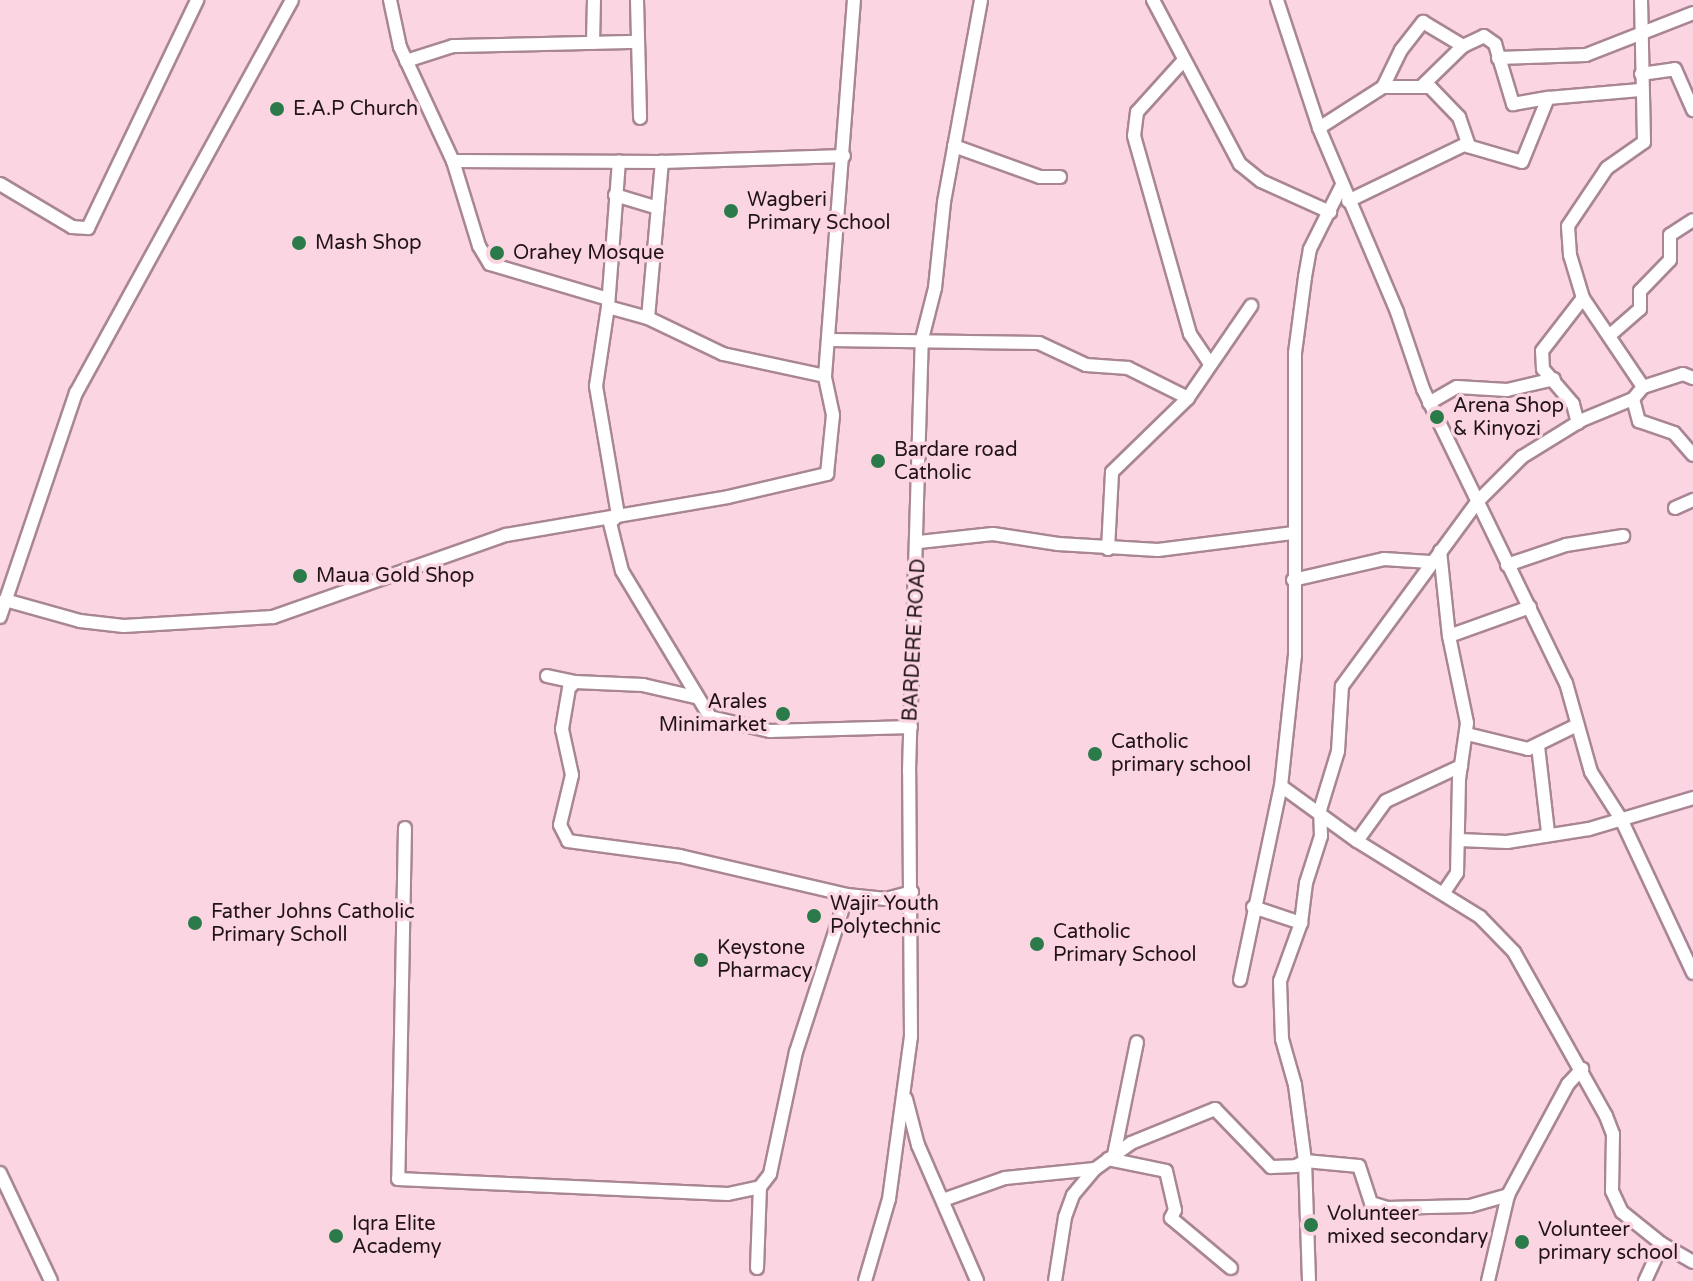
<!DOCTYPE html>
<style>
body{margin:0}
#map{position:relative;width:1693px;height:1281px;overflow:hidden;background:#fbd5e2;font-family:"Varela Round",sans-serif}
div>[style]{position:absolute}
.roads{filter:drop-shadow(2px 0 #a98693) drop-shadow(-2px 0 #a98693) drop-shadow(0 2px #a98693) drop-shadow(0 -2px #a98693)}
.minor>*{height:12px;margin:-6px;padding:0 6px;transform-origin:6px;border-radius:6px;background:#fff}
.dots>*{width:22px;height:22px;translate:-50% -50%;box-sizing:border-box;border:4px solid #fbd5e2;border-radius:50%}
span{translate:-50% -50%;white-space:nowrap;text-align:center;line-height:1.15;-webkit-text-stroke:7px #fbd5e2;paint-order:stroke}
.poi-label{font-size:20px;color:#211419}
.left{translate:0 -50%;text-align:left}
.right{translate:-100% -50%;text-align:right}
.street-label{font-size:20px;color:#211419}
</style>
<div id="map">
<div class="roads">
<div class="minor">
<div style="left:390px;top:0;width:48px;rotate:78deg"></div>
<div style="left:400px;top:47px;width:126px;rotate:65.1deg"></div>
<div style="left:453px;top:161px;width:89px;rotate:73deg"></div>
<div style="left:479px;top:246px;width:21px;rotate:59deg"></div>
<div style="left:490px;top:264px;width:120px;rotate:16.5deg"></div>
<div style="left:637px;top:0;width:118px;rotate:88.5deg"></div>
<div style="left:1153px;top:0;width:186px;rotate:62.1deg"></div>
<div style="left:1240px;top:164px;width:27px;rotate:39deg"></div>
<div style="left:1261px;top:181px;width:76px;rotate:24.2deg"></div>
<div style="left:1277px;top:0;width:135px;rotate:71.8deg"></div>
<div style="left:1319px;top:128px;width:200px;rotate:67deg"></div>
<div style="left:1397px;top:312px;width:81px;rotate:71.3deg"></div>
<div style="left:1423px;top:389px;width:327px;rotate:64.1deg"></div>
<div style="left:1566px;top:683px;width:92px;rotate:74.3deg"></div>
<div style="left:1591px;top:772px;width:56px;rotate:57.4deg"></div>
<div style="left:1621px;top:819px;width:170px;rotate:64.9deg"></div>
<div style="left:593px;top:43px;width:43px;rotate:-88.7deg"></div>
<div style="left:1498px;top:58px;width:88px;rotate:-2deg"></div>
<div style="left:1586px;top:55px;width:115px;rotate:-21.4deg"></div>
<div style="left:1184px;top:60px;width:70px;rotate:132.1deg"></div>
<div style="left:1137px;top:112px;width:24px;rotate:97deg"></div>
<div style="left:1134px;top:136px;width:206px;rotate:74.2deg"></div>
<div style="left:1190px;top:334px;width:32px;rotate:56deg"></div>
<div style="left:406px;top:61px;width:49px;rotate:-17.7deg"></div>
<div style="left:453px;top:46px;width:181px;rotate:-1.3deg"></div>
<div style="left:1641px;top:74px;width:34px;rotate:-8deg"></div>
<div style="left:1675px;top:69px;width:45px;rotate:66.3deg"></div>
<div style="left:1423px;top:85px;width:56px;rotate:-44.3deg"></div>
<div style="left:1463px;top:46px;width:23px;rotate:-25deg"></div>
<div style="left:1484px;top:36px;width:14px;rotate:36deg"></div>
<div style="left:1495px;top:44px;width:63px;rotate:73.3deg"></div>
<div style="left:1513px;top:104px;width:36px;rotate:-10deg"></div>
<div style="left:1383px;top:87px;width:47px"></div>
<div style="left:1430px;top:87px;width:42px;rotate:46deg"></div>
<div style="left:1459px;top:117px;width:31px;rotate:71deg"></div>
<div style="left:1319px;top:128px;width:76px;rotate:-32.6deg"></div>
<div style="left:1383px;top:87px;width:41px;rotate:-64.1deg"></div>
<div style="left:1401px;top:50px;width:36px;rotate:-52deg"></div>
<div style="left:1423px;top:22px;width:47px;rotate:31deg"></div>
<div style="left:954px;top:146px;width:91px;rotate:19.8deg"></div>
<div style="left:1040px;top:177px;width:20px"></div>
<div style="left:453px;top:161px;width:209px;rotate:0.3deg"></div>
<div style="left:662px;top:162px;width:182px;rotate:-1.9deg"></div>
<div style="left:0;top:184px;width:84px;rotate:30.8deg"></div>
<div style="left:72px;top:227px;width:16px;rotate:4deg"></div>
<div style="left:88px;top:228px;width:253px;rotate:-64.4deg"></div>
<div style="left:615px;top:195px;width:45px;rotate:16.8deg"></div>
<div style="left:1348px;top:201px;width:129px;rotate:-25.8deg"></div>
<div style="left:1464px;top:145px;width:60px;rotate:16.3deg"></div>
<div style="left:1522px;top:162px;width:69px;rotate:-67.9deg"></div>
<div style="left:1548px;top:98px;width:92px;rotate:-5deg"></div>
<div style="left:1583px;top:298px;width:107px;rotate:56deg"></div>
<div style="left:608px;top:307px;width:41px;rotate:15.4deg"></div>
<div style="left:648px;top:318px;width:83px;rotate:25.6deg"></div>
<div style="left:723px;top:354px;width:104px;rotate:12.2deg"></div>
<div style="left:648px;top:318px;width:157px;rotate:-84.9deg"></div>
<div style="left:1609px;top:336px;width:41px;rotate:-41.1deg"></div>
<div style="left:1640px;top:309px;width:18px;rotate:-90deg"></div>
<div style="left:1640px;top:291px;width:43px;rotate:-45.9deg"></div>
<div style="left:1670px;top:260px;width:25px;rotate:-90deg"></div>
<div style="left:1670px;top:235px;width:27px;rotate:-33deg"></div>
<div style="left:830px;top:340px;width:209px;rotate:0.8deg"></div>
<div style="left:1039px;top:343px;width:52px;rotate:25.1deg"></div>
<div style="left:1086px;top:365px;width:42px;rotate:4.1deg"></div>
<div style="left:1128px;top:368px;width:67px;rotate:26.6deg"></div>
<div style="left:1633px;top:399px;width:23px;rotate:75deg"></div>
<div style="left:1639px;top:421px;width:37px;rotate:19deg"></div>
<div style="left:1674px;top:433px;width:29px;rotate:49deg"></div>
<div style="left:1429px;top:403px;width:32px;rotate:-30deg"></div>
<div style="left:1457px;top:387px;width:50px;rotate:3.4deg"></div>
<div style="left:1507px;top:390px;width:48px;rotate:-13.2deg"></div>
<div style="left:1578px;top:423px;width:20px;rotate:-105deg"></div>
<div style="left:1573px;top:404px;width:46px;rotate:-130.6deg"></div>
<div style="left:1543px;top:369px;width:18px;rotate:-93deg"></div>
<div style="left:1542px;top:351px;width:67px;rotate:-52.3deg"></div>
<div style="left:1583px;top:298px;width:45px;rotate:-106.8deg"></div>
<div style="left:1570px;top:255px;width:29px;rotate:-94deg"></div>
<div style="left:1568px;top:226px;width:70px;rotate:-56.1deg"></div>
<div style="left:1607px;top:168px;width:45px;rotate:-35.1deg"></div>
<div style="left:1644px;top:142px;width:142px;rotate:-91.2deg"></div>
<div style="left:1675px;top:508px;width:20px;rotate:-24deg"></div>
<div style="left:618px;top:515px;width:11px;rotate:135deg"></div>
<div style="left:610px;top:523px;width:49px;rotate:76deg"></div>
<div style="left:622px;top:571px;width:170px;rotate:58.9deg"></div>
<div style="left:710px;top:717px;width:62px;rotate:13.1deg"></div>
<div style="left:770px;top:731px;width:141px;rotate:-1.6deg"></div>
<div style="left:618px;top:515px;width:131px;rotate:-99.7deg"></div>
<div style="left:596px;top:386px;width:80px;rotate:-81.4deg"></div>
<div style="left:608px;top:307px;width:146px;rotate:-85.7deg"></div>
<div style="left:919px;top:542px;width:74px;rotate:-6.2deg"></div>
<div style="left:993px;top:534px;width:66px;rotate:8.7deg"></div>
<div style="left:1058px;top:544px;width:100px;rotate:3.4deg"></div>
<div style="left:1158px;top:550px;width:135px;rotate:-7.2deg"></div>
<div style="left:1108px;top:549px;width:77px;rotate:-87deg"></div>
<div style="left:1112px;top:472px;width:106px;rotate:-44.2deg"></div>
<div style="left:1188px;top:398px;width:112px;rotate:-55.6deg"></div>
<div style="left:1440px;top:551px;width:85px;rotate:84deg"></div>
<div style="left:1449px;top:636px;width:89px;rotate:78.3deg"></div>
<div style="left:1467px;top:723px;width:57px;rotate:98.1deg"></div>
<div style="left:1459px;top:779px;width:94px;rotate:91.2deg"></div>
<div style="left:1457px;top:873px;width:23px;rotate:124deg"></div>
<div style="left:1507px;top:565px;width:62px;rotate:-18.7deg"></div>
<div style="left:1566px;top:545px;width:58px;rotate:-9deg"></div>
<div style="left:1293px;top:580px;width:93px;rotate:-13deg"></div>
<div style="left:1384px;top:559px;width:46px;rotate:3.7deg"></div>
<div style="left:5px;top:600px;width:78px;rotate:15.6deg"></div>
<div style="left:80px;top:621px;width:44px;rotate:6.5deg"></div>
<div style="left:124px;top:626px;width:149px;rotate:-3.5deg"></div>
<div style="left:273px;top:617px;width:247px;rotate:-19.4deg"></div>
<div style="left:506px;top:535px;width:225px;rotate:-9.7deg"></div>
<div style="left:728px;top:497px;width:102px;rotate:-13.1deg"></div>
<div style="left:827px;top:474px;width:59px;rotate:-84.2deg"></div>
<div style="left:833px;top:415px;width:40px;rotate:-102deg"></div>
<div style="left:825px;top:376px;width:377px;rotate:-85.6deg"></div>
<div style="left:0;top:617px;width:237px;rotate:-71.3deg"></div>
<div style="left:76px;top:393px;width:448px;rotate:-61.2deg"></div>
<div style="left:1449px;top:636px;width:86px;rotate:-19.7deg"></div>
<div style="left:547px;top:676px;width:29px;rotate:12deg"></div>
<div style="left:695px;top:697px;width:53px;rotate:-167deg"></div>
<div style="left:643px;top:685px;width:68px;rotate:-177.5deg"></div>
<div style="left:575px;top:682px;width:8px;rotate:135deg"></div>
<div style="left:569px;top:688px;width:42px;rotate:99.7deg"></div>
<div style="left:562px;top:729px;width:47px;rotate:77.7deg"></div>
<div style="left:572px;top:775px;width:51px;rotate:103.5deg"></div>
<div style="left:560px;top:825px;width:18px;rotate:63deg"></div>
<div style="left:568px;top:841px;width:113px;rotate:7.6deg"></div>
<div style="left:680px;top:856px;width:171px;rotate:13.1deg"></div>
<div style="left:847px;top:895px;width:39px;rotate:6deg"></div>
<div style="left:886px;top:899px;width:27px;rotate:-15deg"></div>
<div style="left:1467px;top:734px;width:63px;rotate:13.8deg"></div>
<div style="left:1528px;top:749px;width:55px;rotate:-26.1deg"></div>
<div style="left:1538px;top:746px;width:88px;rotate:83.4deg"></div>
<div style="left:1281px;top:786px;width:94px;rotate:35.9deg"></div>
<div style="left:1357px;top:841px;width:145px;rotate:31.7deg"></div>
<div style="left:1480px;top:917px;width:49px;rotate:45.8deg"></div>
<div style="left:1514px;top:952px;width:188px;rotate:60.7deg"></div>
<div style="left:1606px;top:1116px;width:19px;rotate:69deg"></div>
<div style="left:1613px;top:1134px;width:57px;rotate:91deg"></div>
<div style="left:1612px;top:1191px;width:23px;rotate:65deg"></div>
<div style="left:1622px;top:1212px;width:51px;rotate:38.7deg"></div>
<div style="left:1662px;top:1244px;width:41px;rotate:114.7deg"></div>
<div style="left:405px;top:828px;width:351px;rotate:91.1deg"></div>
<div style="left:398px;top:1179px;width:330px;rotate:2.6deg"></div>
<div style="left:728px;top:1194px;width:33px;rotate:-12deg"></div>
<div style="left:760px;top:1187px;width:16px;rotate:-52deg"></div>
<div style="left:770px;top:1174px;width:125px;rotate:-78deg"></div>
<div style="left:796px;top:1052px;width:165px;rotate:-72deg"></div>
<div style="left:1459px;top:840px;width:48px;rotate:2.4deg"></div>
<div style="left:1507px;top:842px;width:83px;rotate:-9deg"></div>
<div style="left:1589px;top:829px;width:109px;rotate:-16.6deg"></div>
<div style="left:1357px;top:841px;width:49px;rotate:-54.1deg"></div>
<div style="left:1386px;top:801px;width:83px;rotate:-25deg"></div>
<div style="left:1253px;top:907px;width:51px;rotate:18.4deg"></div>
<div style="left:1240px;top:980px;width:198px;rotate:-78.1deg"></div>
<div style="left:1281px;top:786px;width:132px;rotate:-83.9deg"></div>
<div style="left:1295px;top:655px;width:302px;rotate:-90deg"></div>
<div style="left:1295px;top:353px;width:77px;rotate:-82.5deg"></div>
<div style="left:1305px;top:277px;width:28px;rotate:-80deg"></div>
<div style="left:1310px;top:249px;width:72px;rotate:-63.4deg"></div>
<div style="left:906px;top:1099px;width:48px;rotate:75.4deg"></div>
<div style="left:918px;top:1145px;width:148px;rotate:66.5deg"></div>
<div style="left:1114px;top:1155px;width:115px;rotate:-78.5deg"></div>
<div style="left:1108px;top:1159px;width:59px;rotate:11.7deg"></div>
<div style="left:1166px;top:1171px;width:40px;rotate:77deg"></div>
<div style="left:1175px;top:1210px;width:9px;rotate:117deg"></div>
<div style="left:1171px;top:1218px;width:78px;rotate:39.8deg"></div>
<div style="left:0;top:1173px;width:119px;rotate:64.7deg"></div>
<div style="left:943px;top:1200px;width:66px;rotate:-19.5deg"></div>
<div style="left:1005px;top:1178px;width:90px;rotate:-5.7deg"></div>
<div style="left:1662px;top:1244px;width:36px;rotate:30deg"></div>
<div style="left:757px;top:1268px;width:81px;rotate:-87.9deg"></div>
<div style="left:865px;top:1281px;width:85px;rotate:-73.7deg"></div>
<div style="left:889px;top:1199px;width:163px;rotate:-82.3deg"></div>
<div style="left:911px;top:1037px;width:266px;rotate:-90.4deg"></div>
<div style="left:909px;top:771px;width:432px;rotate:-88.3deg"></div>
<div style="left:922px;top:339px;width:53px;rotate:-75.7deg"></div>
<div style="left:935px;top:288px;width:86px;rotate:-84deg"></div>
<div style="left:944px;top:202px;width:205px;rotate:-79.6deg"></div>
<div style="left:1055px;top:1281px;width:65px;rotate:-81.1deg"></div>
<div style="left:1065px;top:1217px;width:23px;rotate:-70deg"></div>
<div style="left:1073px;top:1195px;width:34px;rotate:-50deg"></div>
<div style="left:1095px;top:1169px;width:44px;rotate:-35.8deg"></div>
<div style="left:1131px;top:1143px;width:91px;rotate:-22deg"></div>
<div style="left:1215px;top:1109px;width:81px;rotate:46deg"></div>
<div style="left:1271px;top:1167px;width:25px;rotate:-2deg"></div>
<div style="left:1296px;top:1166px;width:10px;rotate:-29deg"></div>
<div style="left:1305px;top:1161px;width:54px;rotate:5.3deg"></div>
<div style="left:1359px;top:1166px;width:39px;rotate:72deg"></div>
<div style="left:1371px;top:1203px;width:17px;rotate:17deg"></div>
<div style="left:1387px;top:1208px;width:83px;rotate:-1.4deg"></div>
<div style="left:1470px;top:1206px;width:40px;rotate:-16deg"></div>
<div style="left:1309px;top:1281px;width:120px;rotate:-91.9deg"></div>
<div style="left:1305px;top:1161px;width:77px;rotate:-97.5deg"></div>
<div style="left:1295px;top:1085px;width:48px;rotate:-105.8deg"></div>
<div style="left:1282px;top:1039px;width:58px;rotate:-92deg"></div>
<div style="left:1280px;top:981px;width:62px;rotate:-70.1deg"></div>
<div style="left:1301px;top:923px;width:40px;rotate:-82.9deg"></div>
<div style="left:1306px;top:883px;width:49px;rotate:-72.3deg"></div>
<div style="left:1321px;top:836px;width:26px;rotate:-92deg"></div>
<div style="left:1320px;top:810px;width:62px;rotate:-73deg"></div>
<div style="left:1338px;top:751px;width:65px;rotate:-86.5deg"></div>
<div style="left:1342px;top:686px;width:228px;rotate:-53.7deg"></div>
<div style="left:1477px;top:502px;width:64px;rotate:-45deg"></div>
<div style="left:1522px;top:457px;width:70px;rotate:-31.7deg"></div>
<div style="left:1582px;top:420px;width:55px;rotate:-22.4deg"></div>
<div style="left:1633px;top:399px;width:16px;rotate:-50deg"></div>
<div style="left:1643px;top:387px;width:42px;rotate:-18deg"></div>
<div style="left:1683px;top:374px;width:11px;rotate:22deg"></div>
<div style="left:1488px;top:1281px;width:88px;rotate:-76.9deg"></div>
<div style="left:1508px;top:1195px;width:126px;rotate:-61.6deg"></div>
<div style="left:1568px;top:1084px;width:21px;rotate:-47deg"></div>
</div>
</div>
<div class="dots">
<div style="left:277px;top:109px;background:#2b7a49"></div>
<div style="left:731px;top:211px;background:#2b7a49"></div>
<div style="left:299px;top:243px;background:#2b7a49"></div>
<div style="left:497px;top:253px;background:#2b7a49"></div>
<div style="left:1437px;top:417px;background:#2b7a49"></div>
<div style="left:878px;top:461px;background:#2b7a49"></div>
<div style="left:300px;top:576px;background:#2b7a49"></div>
<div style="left:783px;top:714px;background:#2b7a49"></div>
<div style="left:1095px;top:754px;background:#2b7a49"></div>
<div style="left:814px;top:916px;background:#2b7a49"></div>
<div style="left:195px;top:923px;background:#2b7a49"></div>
<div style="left:1037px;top:944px;background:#2b7a49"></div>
<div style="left:701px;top:960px;background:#2b7a49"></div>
<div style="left:1311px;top:1225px;background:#2b7a49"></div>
<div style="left:336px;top:1236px;background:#2b7a49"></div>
<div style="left:1522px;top:1242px;background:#2b7a49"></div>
</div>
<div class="poi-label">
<span class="left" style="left:293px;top:109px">E.A.P Church</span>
<span class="left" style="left:747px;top:212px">Wagberi<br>Primary School</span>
<span class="left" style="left:315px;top:243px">Mash Shop</span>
<span class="left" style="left:513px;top:253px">Orahey Mosque</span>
<span class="left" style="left:1453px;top:418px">Arena Shop<br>&amp; Kinyozi</span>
<span class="left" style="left:894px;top:462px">Bardare road<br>Catholic</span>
<span class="left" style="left:316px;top:576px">Maua Gold Shop</span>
<span class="right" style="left:767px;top:714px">Arales<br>Minimarket</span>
<span class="left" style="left:1111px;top:754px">Catholic<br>primary school</span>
<span class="left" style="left:830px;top:916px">Wajir Youth<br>Polytechnic</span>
<span class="left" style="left:211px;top:924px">Father Johns Catholic<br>Primary Scholl</span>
<span class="left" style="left:1053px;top:944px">Catholic<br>Primary School</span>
<span class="left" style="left:717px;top:960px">Keystone<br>Pharmacy</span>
<span class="left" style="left:1327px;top:1226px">Volunteer<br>mixed secondary</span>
<span class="left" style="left:352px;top:1236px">Iqra Elite<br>Academy</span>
<span class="left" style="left:1538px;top:1242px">Volunteer<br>primary school</span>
</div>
<div class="street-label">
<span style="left:915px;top:640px;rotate:-87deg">BARDERE ROAD</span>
</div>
</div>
